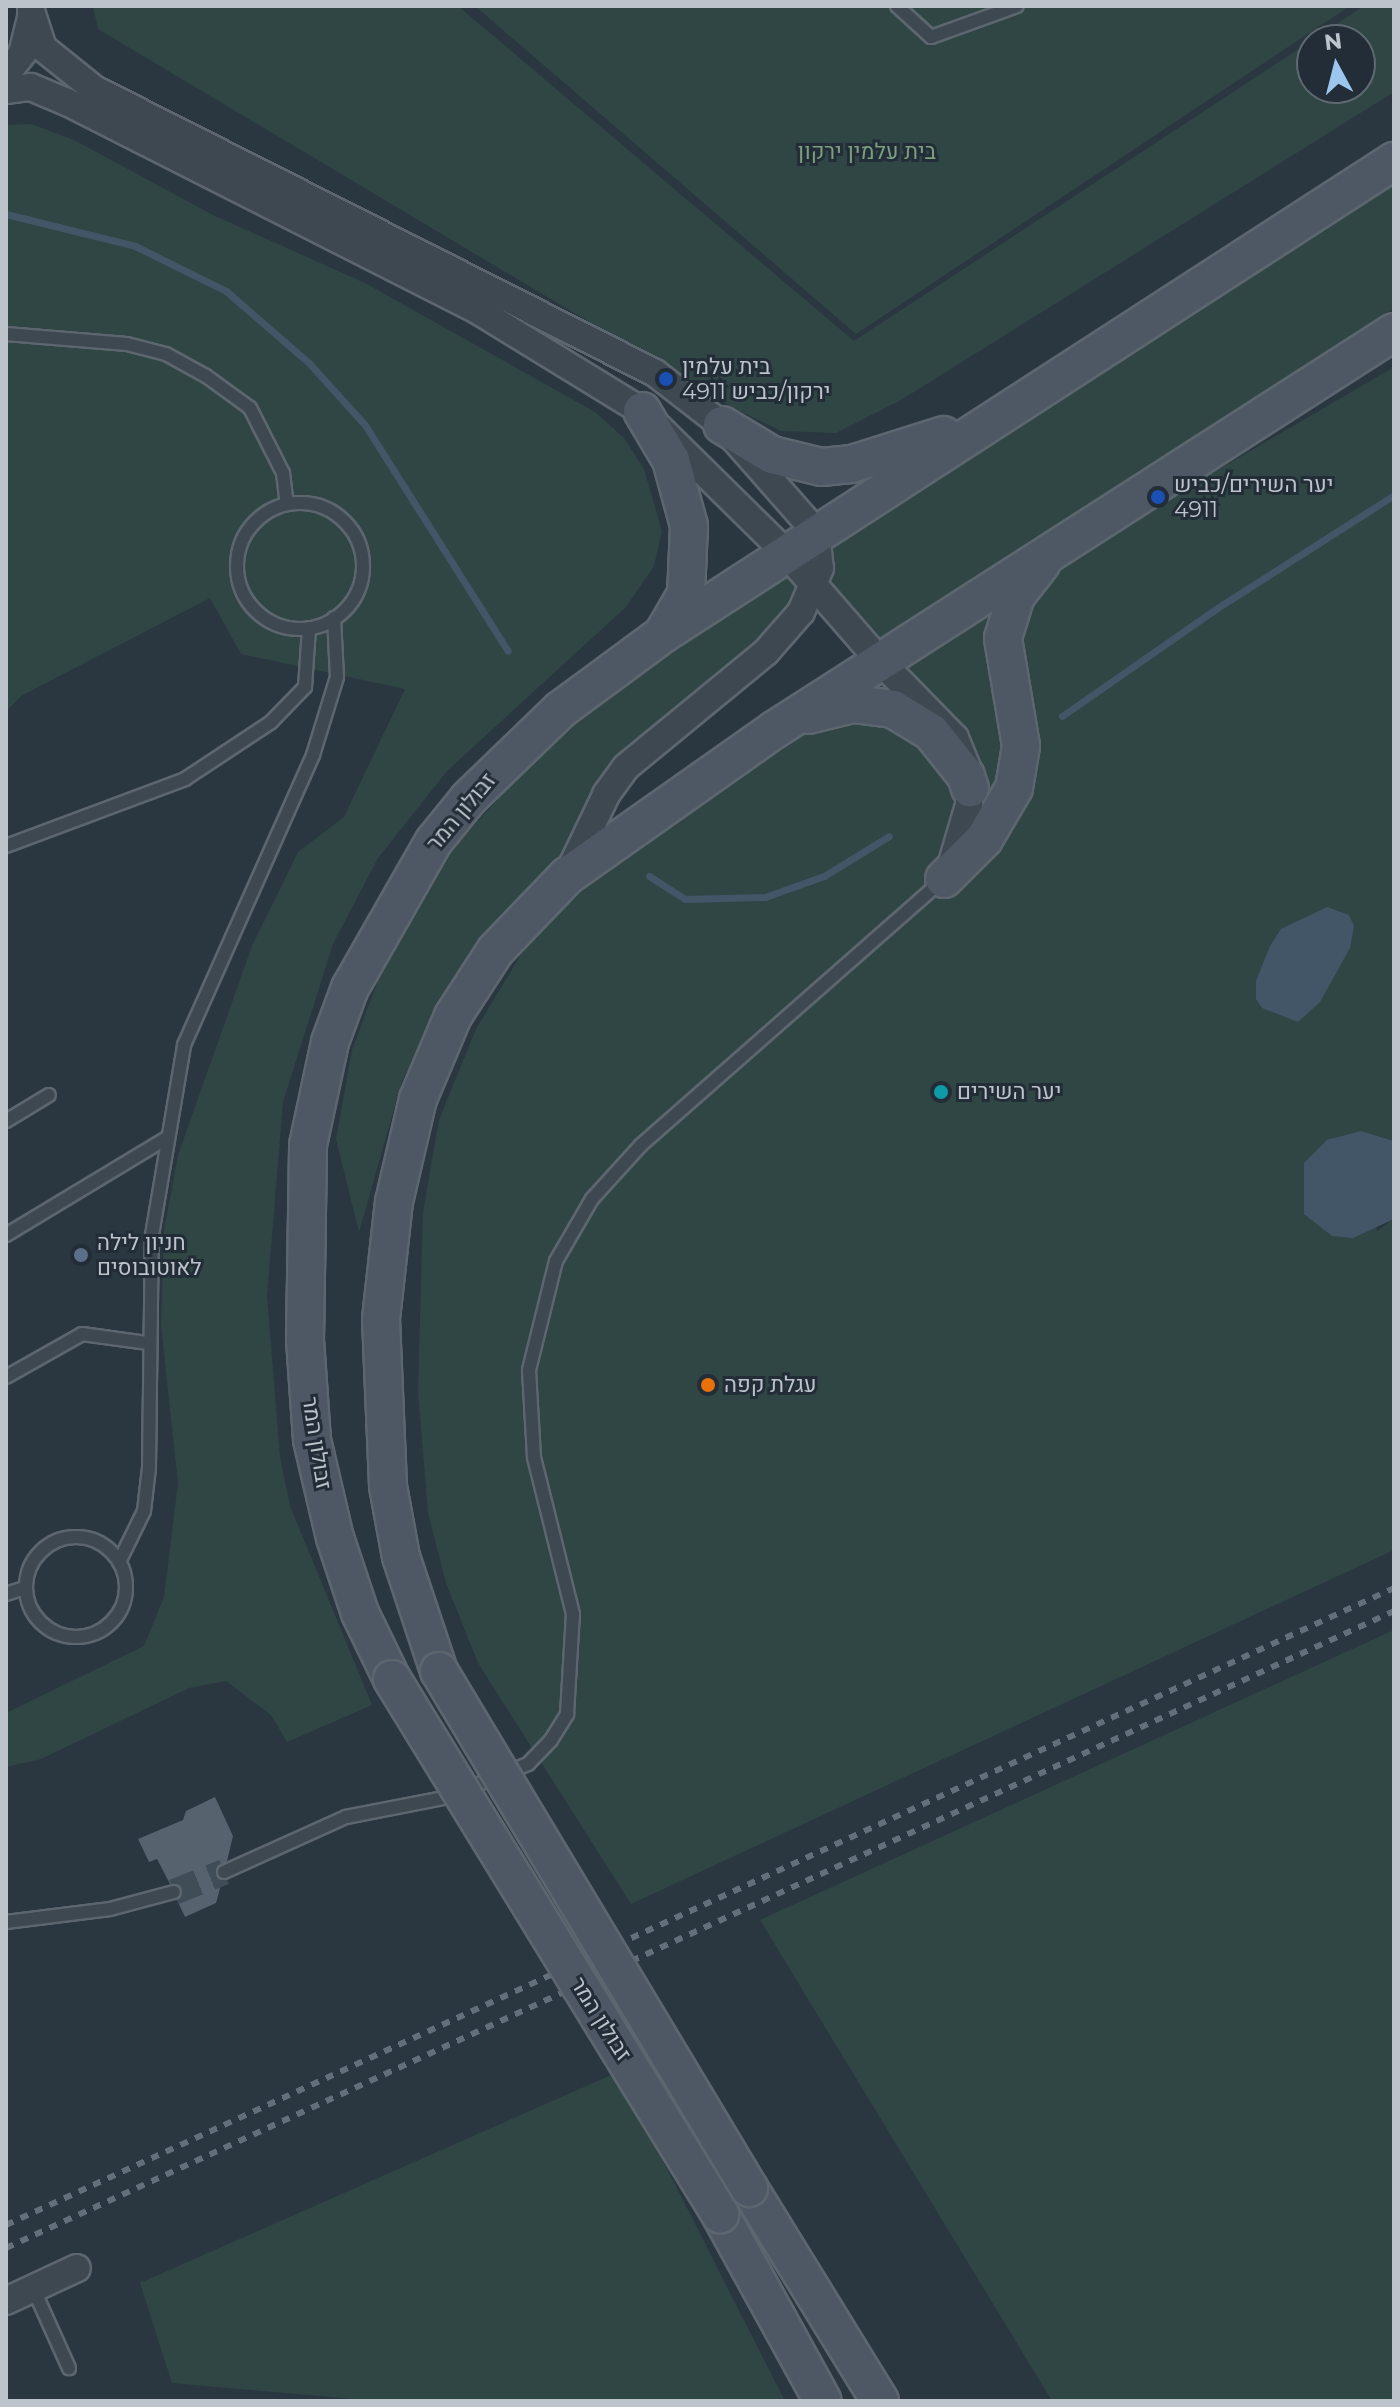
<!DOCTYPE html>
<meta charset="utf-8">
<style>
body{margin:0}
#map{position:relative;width:1400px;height:2407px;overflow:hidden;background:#2a3741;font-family:Montserrat,Heebo,sans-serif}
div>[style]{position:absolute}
.green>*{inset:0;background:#2f4644}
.water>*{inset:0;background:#425668}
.stream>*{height:7px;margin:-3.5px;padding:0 3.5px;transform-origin:3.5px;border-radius:3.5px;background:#425668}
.building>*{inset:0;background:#56626e}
.street-tunnel>*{height:26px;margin-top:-13px;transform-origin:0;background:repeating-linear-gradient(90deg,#404c56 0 26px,transparent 0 39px)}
.roads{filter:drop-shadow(2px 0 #5d666f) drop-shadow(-2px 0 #5d666f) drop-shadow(0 2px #5d666f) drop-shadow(0 -2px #5d666f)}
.lane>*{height:12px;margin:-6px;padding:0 6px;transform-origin:6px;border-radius:6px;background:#3e4851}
.lane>.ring{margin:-6px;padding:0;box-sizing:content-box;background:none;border:12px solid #3e4851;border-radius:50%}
.street>*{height:26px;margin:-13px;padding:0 13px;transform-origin:13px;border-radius:13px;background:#3e4851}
.secondary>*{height:36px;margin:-18px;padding:0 18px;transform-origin:18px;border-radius:18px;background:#4d5864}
.rail>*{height:6px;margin-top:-3px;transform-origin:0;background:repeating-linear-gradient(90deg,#636f7a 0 8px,transparent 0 16px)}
.bridges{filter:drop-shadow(2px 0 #5d666f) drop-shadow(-2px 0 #5d666f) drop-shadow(0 2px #5d666f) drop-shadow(0 -2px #5d666f)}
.secondary-bridge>*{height:36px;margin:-18px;padding:0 18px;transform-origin:18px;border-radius:18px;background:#4d5864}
.dots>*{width:22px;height:22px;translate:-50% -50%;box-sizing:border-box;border:4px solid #232d37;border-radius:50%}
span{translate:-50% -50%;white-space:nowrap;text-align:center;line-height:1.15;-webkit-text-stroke:6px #232d37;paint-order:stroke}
.park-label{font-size:22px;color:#7c9f80}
.poi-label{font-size:22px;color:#bcc3cb}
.left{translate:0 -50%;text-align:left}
.street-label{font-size:22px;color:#bcc3cb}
.frame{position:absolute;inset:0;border:8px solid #bcc3cb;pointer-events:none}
.north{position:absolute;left:1296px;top:24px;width:80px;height:80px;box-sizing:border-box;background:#232d37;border:2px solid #606972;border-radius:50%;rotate:353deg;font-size:22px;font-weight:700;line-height:32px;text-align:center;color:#bcc3cb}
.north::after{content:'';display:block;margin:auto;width:28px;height:36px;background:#9dc6ef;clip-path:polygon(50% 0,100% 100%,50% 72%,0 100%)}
</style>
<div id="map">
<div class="green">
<div style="clip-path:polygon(evenodd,93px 6px,458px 6px,854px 341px,1364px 6px,1394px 6px,1394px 92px,901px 400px,836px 433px,781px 431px,730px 406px,98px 29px,93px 6px,1312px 40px,1360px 40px,1360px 88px,1312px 88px,1312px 40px)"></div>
<div style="clip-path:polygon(475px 6px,1350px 6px,856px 334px)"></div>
<div style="clip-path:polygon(31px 124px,74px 140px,213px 215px,365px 283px,595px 412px,624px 438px,644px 469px,662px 531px,654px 566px,626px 607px,447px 771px,378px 858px,333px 944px,283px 1102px,267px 1296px,280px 1457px,290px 1506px,372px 1705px,287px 1742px,271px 1715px,226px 1681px,189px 1688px,41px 1759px,6px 1767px,6px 1713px,144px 1646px,164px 1597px,178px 1483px,161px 1325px,164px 1231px,178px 1155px,252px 946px,298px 852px,344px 817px,405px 689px,241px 654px,210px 598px,21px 696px,6px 712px,6px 125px)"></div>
<div style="clip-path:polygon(1394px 181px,1394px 308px,879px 639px,830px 583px,833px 544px)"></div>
<div style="clip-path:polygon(1394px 367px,1394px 1141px,1361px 1131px,1377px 1231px,1394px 1219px,1394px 1550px,631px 1904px,478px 1663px,446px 1583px,428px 1513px,418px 1391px,423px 1212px,439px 1120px,476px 1029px,528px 943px,581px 888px,623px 855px,1105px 536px)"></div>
<div style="clip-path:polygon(782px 567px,803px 584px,777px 628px,569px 844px,438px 1010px,402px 1081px,359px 1232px,336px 1139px,352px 1050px,400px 922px,446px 856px,558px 734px)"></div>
<div style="clip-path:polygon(1394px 1630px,1394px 2401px,1052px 2401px,760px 1920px)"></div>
<div style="clip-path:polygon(618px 2072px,785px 2401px,377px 2401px,172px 2383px,140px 2283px)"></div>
</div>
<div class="water">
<div style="clip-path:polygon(1327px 907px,1349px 915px,1354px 926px,1350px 948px,1320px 1002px,1298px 1022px,1262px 1008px,1256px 999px,1256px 981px,1270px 946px,1281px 929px)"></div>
<div style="clip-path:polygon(1361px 1131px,1394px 1141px,1394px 1219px,1353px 1238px,1332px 1236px,1304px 1214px,1304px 1163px,1327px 1140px)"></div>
</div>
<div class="stream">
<div style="left:6px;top:214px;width:133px;rotate:13.9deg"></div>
<div style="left:135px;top:246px;width:102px;rotate:26.3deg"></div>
<div style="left:226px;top:291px;width:110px;rotate:40.9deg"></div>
<div style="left:309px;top:363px;width:84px;rotate:47.9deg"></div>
<div style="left:365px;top:425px;width:267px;rotate:57.7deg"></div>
<div style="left:1062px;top:716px;width:195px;rotate:-34.8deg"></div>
<div style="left:1222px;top:605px;width:204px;rotate:-32.6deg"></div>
<div style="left:649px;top:876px;width:43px;rotate:32.6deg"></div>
<div style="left:685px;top:899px;width:80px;rotate:-1.4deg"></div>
<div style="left:765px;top:897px;width:63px;rotate:-19.6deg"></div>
<div style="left:824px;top:876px;width:76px;rotate:-31.6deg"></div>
</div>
<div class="building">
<div style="clip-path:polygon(215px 1797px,233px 1836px,227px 1861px,215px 1870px,222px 1881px,216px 1903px,185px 1917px,177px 1900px,181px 1886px,170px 1884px,157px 1859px,149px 1862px,138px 1839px,183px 1820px,186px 1811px)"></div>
</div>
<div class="street-tunnel">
<div style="left:174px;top:1892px;width:54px;rotate:-21.8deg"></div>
</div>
<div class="roads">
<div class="lane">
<div style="left:897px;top:6px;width:46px;rotate:42.4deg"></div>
<div style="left:931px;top:37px;width:91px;rotate:-19.8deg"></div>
<div style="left:6px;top:334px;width:121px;rotate:4.7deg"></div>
<div style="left:127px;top:344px;width:40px;rotate:14.4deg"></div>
<div style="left:166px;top:354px;width:46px;rotate:28.8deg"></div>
<div style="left:206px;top:376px;width:54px;rotate:36deg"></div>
<div style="left:250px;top:408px;width:73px;rotate:63.1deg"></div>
<div style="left:283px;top:473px;width:31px;rotate:83deg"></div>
<div class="ring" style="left:237px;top:503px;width:114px;height:114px"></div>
<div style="left:6px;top:846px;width:191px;rotate:-20.5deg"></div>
<div style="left:185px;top:779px;width:103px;rotate:-33.5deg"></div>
<div style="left:271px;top:722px;width:49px;rotate:-45.8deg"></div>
<div style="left:305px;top:687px;width:59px;rotate:-86.1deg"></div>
<div style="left:6px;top:1121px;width:50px;rotate:-31.2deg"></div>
<div style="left:6px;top:1235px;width:188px;rotate:-31.1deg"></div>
<div style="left:6px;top:1377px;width:87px;rotate:-29.5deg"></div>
<div style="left:82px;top:1334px;width:67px;rotate:7.8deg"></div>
<div class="ring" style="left:26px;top:1537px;width:88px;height:88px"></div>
<div style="left:119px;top:1562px;width:57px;rotate:-63.9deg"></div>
<div style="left:144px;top:1511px;width:43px;rotate:-83.4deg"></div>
<div style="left:149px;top:1468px;width:233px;rotate:-89.3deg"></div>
<div style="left:152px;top:1235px;width:193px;rotate:-80.4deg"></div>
<div style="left:184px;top:1045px;width:317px;rotate:-66deg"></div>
<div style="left:313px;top:755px;width:82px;rotate:-72.9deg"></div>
<div style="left:337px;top:677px;width:59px;rotate:-92.9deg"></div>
<div style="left:6px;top:1594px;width:20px;rotate:-18deg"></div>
<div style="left:224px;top:1872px;width:134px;rotate:-24.3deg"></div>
<div style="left:346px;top:1817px;width:100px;rotate:-11deg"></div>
<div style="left:444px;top:1798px;width:91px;rotate:-22deg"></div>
<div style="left:528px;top:1764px;width:33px;rotate:-46deg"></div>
<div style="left:551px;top:1740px;width:31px;rotate:-58deg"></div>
<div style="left:567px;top:1714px;width:100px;rotate:-86.6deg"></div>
<div style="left:573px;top:1614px;width:162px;rotate:-104deg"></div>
<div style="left:534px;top:1457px;width:87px;rotate:-93.3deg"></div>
<div style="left:529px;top:1370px;width:112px;rotate:-76.1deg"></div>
<div style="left:556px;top:1261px;width:72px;rotate:-59.9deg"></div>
<div style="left:592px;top:1199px;width:73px;rotate:-47.8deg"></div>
<div style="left:641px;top:1145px;width:400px;rotate:-41.3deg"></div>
<div style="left:6px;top:1922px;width:105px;rotate:-7.1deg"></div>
<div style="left:110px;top:1909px;width:66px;rotate:-14.9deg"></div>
<div style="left:33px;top:2288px;width:88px;rotate:65.8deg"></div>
</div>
<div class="street">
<div style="left:31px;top:11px;width:39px;rotate:72deg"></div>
<div style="left:43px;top:48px;width:65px;rotate:38.8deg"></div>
<div style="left:94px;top:89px;width:629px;rotate:26.85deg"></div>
<div style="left:655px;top:373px;width:85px;rotate:37.8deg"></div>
<div style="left:722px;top:425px;width:142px;rotate:48.7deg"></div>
<div style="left:816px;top:532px;width:36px;rotate:84deg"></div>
<div style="left:820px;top:568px;width:48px;rotate:113.4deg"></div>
<div style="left:801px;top:612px;width:53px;rotate:131.2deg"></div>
<div style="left:766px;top:652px;width:181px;rotate:140.6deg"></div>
<div style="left:626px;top:767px;width:34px;rotate:126deg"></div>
<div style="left:606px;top:795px;width:90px;rotate:115.7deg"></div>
<div style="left:6px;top:74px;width:26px;rotate:-51deg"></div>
<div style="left:22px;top:54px;width:38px;rotate:-76deg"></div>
<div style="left:6px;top:90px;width:25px;rotate:-7deg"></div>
<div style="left:31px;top:87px;width:39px;rotate:23deg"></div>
<div style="left:67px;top:102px;width:460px;rotate:26.9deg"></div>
<div style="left:477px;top:310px;width:193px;rotate:31.5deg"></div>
<div style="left:642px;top:411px;width:202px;rotate:44.6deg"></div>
<div style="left:786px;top:553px;width:140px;rotate:49deg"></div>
<div style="left:878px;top:659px;width:110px;rotate:45.7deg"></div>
<div style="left:955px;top:738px;width:35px;rotate:68deg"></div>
<div style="left:968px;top:771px;width:34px;rotate:88deg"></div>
<div style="left:969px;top:805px;width:64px;rotate:106.4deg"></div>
<div style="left:6px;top:2301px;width:78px;rotate:-24.9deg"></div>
</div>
<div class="secondary">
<div style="left:642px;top:411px;width:57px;rotate:59.4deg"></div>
<div style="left:671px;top:460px;width:68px;rotate:74.7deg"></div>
<div style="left:689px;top:526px;width:68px;rotate:92.5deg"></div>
<div style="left:686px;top:594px;width:44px;rotate:120.1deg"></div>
<div style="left:722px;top:425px;width:58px;rotate:31deg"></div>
<div style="left:772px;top:455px;width:51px;rotate:13.5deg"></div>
<div style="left:822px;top:467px;width:30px;rotate:-6deg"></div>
<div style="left:852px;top:464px;width:96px;rotate:-17.5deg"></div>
<div style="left:808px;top:715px;width:46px;rotate:-13.7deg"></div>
<div style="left:853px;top:704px;width:40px;rotate:7.1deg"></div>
<div style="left:893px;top:709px;width:44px;rotate:31.2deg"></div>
<div style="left:931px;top:732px;width:56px;rotate:51.5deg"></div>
<div style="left:966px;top:776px;width:13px;rotate:72deg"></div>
<div style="left:944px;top:879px;width:57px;rotate:-45deg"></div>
<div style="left:984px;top:839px;width:59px;rotate:-59.5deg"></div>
<div style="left:1014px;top:788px;width:43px;rotate:-80.5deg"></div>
<div style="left:1021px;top:746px;width:109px;rotate:-99.5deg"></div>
<div style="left:1003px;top:638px;width:44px;rotate:-72.8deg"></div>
<div style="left:1016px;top:596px;width:41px;rotate:-52deg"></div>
<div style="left:439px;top:1671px;width:120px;rotate:-108.4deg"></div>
<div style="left:401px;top:1557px;width:72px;rotate:-100.4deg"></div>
<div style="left:388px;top:1486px;width:167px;rotate:-92.4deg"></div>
<div style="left:381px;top:1319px;width:118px;rotate:-83.7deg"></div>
<div style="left:394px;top:1202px;width:106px;rotate:-76.9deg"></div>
<div style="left:418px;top:1099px;width:90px;rotate:-67.1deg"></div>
<div style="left:453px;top:1016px;width:77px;rotate:-57.1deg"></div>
<div style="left:495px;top:951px;width:104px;rotate:-46.2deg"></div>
<div style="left:567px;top:876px;width:253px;rotate:-35.2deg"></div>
<div style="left:774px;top:730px;width:737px;rotate:-32.7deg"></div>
<div style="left:392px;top:1679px;width:73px;rotate:-115.9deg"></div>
<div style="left:360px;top:1613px;width:79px;rotate:-108.4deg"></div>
<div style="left:335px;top:1538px;width:101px;rotate:-103.2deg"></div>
<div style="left:312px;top:1440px;width:100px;rotate:-94deg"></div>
<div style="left:305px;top:1340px;width:195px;rotate:-89.1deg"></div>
<div style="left:308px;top:1145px;width:105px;rotate:-77.9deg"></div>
<div style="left:330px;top:1042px;width:58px;rotate:-69.7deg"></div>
<div style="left:350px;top:988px;width:169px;rotate:-60.3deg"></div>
<div style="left:434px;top:841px;width:55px;rotate:-50.9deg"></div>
<div style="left:469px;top:798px;width:127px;rotate:-44deg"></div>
<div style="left:560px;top:710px;width:128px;rotate:-36.4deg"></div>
<div style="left:663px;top:634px;width:871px;rotate:-32.91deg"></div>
<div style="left:749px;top:2188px;width:250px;rotate:58.4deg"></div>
<div style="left:720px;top:2214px;width:213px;rotate:61.2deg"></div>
</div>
</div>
<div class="rail">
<div style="left:6px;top:2225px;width:1527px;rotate:-24.65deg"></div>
<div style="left:6px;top:2248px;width:1527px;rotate:-24.65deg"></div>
</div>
<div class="bridges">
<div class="secondary-bridge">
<div style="left:439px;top:1671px;width:603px;rotate:59.05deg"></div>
<div style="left:392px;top:1679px;width:628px;rotate:58.49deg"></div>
</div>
</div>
<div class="dots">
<div style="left:666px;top:379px;background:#1a4fb4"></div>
<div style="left:1158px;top:497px;background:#1a4fb4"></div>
<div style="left:941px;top:1092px;background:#0f9aa8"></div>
<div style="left:81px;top:1255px;background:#5c6f8a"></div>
<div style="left:708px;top:1385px;background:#e8710a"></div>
</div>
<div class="park-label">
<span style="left:867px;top:152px">בית עלמין ירקון</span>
</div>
<div class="poi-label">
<span class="left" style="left:682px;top:379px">בית עלמין<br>ירקון/כביש 4911</span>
<span class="left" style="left:1174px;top:497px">יער השירים/כביש<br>4911</span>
<span class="left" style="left:957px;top:1092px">יער השירים</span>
<span class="left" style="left:97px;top:1255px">חניון לילה<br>לאוטובוסים</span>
<span class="left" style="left:724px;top:1385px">עגלת קפה</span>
</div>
<div class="street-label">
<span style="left:461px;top:812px;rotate:-50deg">זבולון המר</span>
<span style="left:317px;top:1443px;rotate:81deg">זבולון המר</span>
<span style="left:601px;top:2019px;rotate:58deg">זבולון המר</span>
</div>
<div class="frame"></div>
<div class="north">N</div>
</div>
